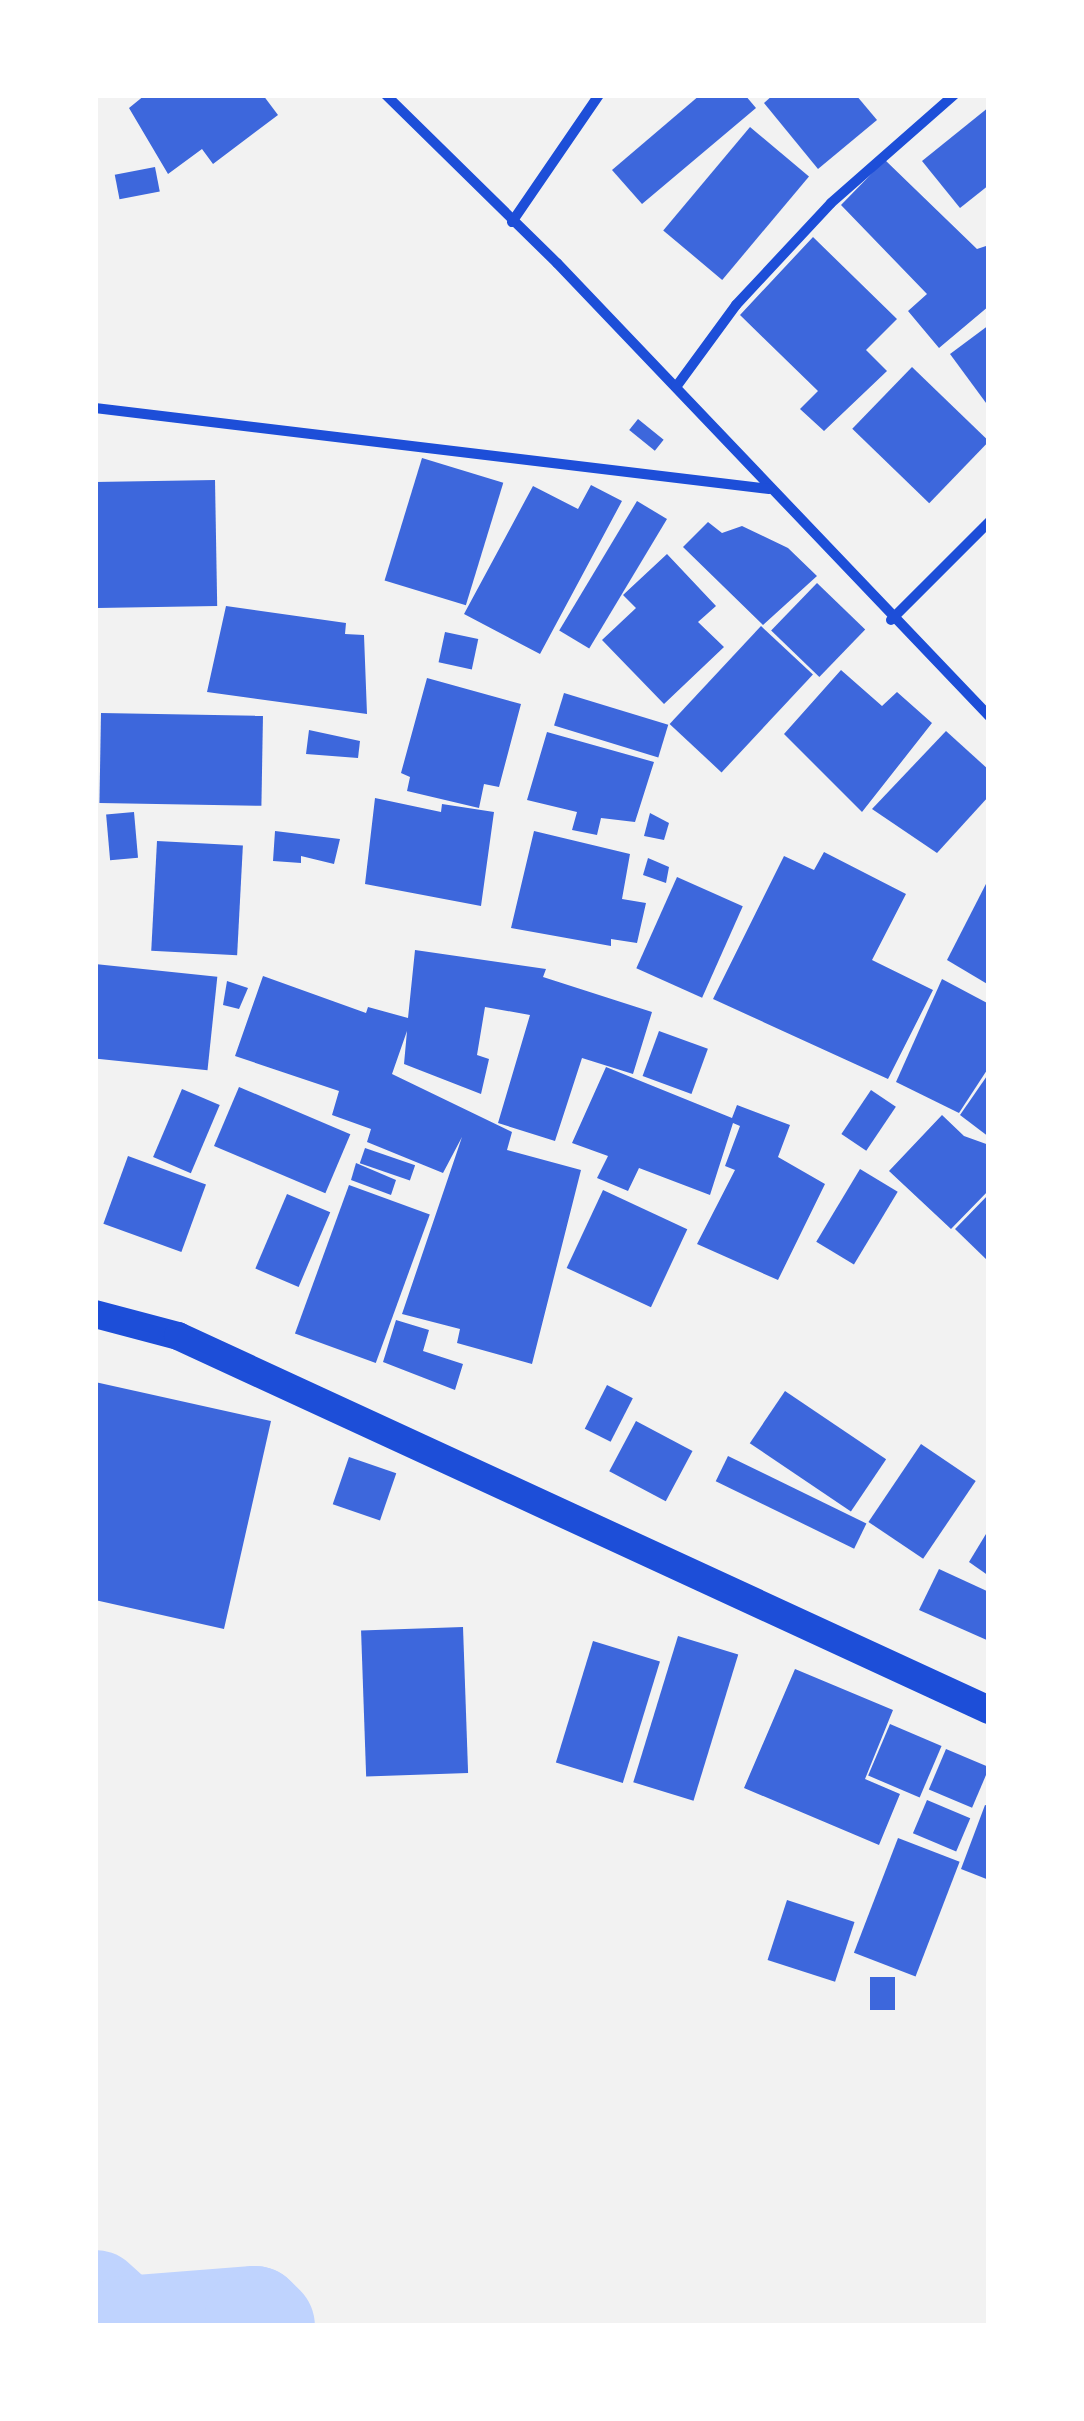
<!DOCTYPE html>
<style>
body{margin:0}
#map{position:relative;width:1084px;height:2421px;overflow:hidden;background:#f2f2f2;font-family:Quicksand,sans-serif}
div>[style]{position:absolute}
.river>*{height:100px;margin:-50px;padding:0 50px;transform-origin:50px;border-radius:50px;background:#bfd3fe}
.building>*{inset:0;background:#3d67dc;transform-origin:0 0}
.minor>*{height:10px;margin:-5px;padding:0 5px;transform-origin:5px;border-radius:5px;background:#1d4ed8}
.trunk>*{height:28px;margin:-14px;padding:0 14px;transform-origin:14px;border-radius:14px;background:#1d4ed8}
span{translate:-50% -50%;white-space:nowrap;text-align:center;line-height:1.15;-webkit-text-stroke:8px #fff;paint-order:stroke}
.frame{position:absolute;inset:0;border:98px solid #fff;pointer-events:none}
</style>
<div id="map">
<div class="river">
<div style="left:95px;top:2300px;width:39px;rotate:42deg"></div>
<div style="left:124px;top:2326px;width:131px;rotate:-4.4deg"></div>
<div style="left:255px;top:2316px;width:14px;rotate:45deg"></div>
</div>
<div class="building">
<div style="clip-path:polygon(145px 95px,263px 95px,278px 115px,213px 164px,202px 149px,168px 174px,129px 108px)"></div>
<div style="clip-path:polygon(700px 95px,745px 95px,756px 108px,642px 204px,612px 170px)"></div>
<div style="clip-path:polygon(773px 95px,856px 95px,877px 120px,818px 169px,764px 103px)"></div>
<div style="clip-path:polygon(989px 107px,989px 185px,960px 208px,922px 161px)"></div>
<div style="left:750px;top:127px;width:77px;height:135px;rotate:40deg"></div>
<div style="clip-path:polygon(885px 160px,977px 249px,989px 245px,989px 306px,939px 348px,908px 311px,927px 294px,841px 205px)"></div>
<div style="left:155px;top:167px;width:25px;height:41px;rotate:79deg"></div>
<div style="clip-path:polygon(813px 237px,897px 319px,866px 350px,887px 371px,824px 431px,800px 409px,818px 391px,740px 315px)"></div>
<div style="clip-path:polygon(989px 325px,989px 407px,950px 354px)"></div>
<div style="left:912px;top:367px;width:107px;height:86px;rotate:44deg"></div>
<div style="left:638px;top:419px;width:33px;height:14px;rotate:39deg"></div>
<div style="left:422px;top:458px;width:85px;height:128px;rotate:17deg"></div>
<div style="left:215px;top:480px;width:126px;height:120px;rotate:89deg"></div>
<div style="clip-path:polygon(591px 485px,622px 501px,540px 654px,464px 614px,533px 486px,578px 509px)"></div>
<div style="left:637px;top:501px;width:35px;height:151px;rotate:31deg"></div>
<div style="clip-path:polygon(708px 522px,722px 533px,742px 526px,788px 548px,817px 576px,763px 625px,683px 547px)"></div>
<div style="clip-path:polygon(667px 554px,716px 606px,698px 622px,724px 647px,664px 704px,602px 640px,636px 608px,623px 595px)"></div>
<div style="left:817px;top:583px;width:67px;height:66px;rotate:44deg"></div>
<div style="clip-path:polygon(226px 606px,346px 623px,345px 634px,364px 635px,367px 714px,207px 692px)"></div>
<div style="left:761px;top:626px;width:71px;height:134px;rotate:43deg"></div>
<div style="left:445px;top:632px;width:34px;height:31px;rotate:12deg"></div>
<div style="clip-path:polygon(841px 670px,882px 706px,897px 692px,932px 723px,862px 812px,784px 734px)"></div>
<div style="clip-path:polygon(427px 678px,521px 704px,499px 787px,484px 784px,479px 808px,407px 791px,410px 777px,401px 773px)"></div>
<div style="left:564px;top:693px;width:109px;height:34px;rotate:17deg"></div>
<div style="left:101px;top:713px;width:162px;height:90px;rotate:1deg"></div>
<div style="clip-path:polygon(309px 730px,360px 741px,358px 758px,306px 754px)"></div>
<div style="clip-path:polygon(946px 731px,989px 770px,989px 796px,937px 853px,872px 809px)"></div>
<div style="clip-path:polygon(547px 732px,654px 762px,635px 822px,601px 818px,597px 835px,572px 830px,577px 812px,527px 800px)"></div>
<div style="clip-path:polygon(375px 798px,441px 812px,442px 804px,494px 812px,481px 906px,365px 884px)"></div>
<div style="left:134px;top:812px;width:46px;height:28px;rotate:85deg"></div>
<div style="clip-path:polygon(650px 813px,669px 823px,664px 840px,644px 836px)"></div>
<div style="clip-path:polygon(275px 831px,340px 839px,334px 864px,301px 856px,301px 863px,273px 861px)"></div>
<div style="clip-path:polygon(534px 831px,630px 854px,622px 899px,646px 903px,637px 943px,611px 939px,611px 946px,511px 928px)"></div>
<div style="left:157px;top:841px;width:86px;height:110px;rotate:3deg"></div>
<div style="clip-path:polygon(824px 852px,906px 894px,872px 960px,933px 990px,888px 1079px,713px 999px,784px 856px,814px 870px)"></div>
<div style="clip-path:polygon(648px 858px,669px 867px,666px 883px,643px 875px)"></div>
<div style="left:677px;top:877px;width:72px;height:100px;rotate:24deg"></div>
<div style="clip-path:polygon(989px 878px,989px 985px,947px 960px)"></div>
<div style="clip-path:polygon(415px 950px,546px 969px,543px 977px,652px 1012px,633px 1074px,582px 1058px,555px 1141px,498px 1123px,530px 1015px,485px 1007px,477px 1055px,489px 1059px,481px 1094px,404px 1064px,407px 1031px,392px 1074px,512px 1132px,507px 1150px,581px 1170px,532px 1364px,457px 1343px,460px 1329px,402px 1314px,462px 1137px,443px 1173px,367px 1142px,371px 1129px,332px 1115px,339px 1091px,235px 1056px,263px 976px,366px 1013px,368px 1007px,408px 1018px)"></div>
<div style="left:95px;top:964px;width:123px;height:94px;rotate:6deg"></div>
<div style="clip-path:polygon(942px 979px,989px 1004px,989px 1067px,959px 1113px,896px 1082px)"></div>
<div style="clip-path:polygon(227px 981px,248px 988px,239px 1009px,223px 1005px)"></div>
<div style="left:659px;top:1031px;width:52px;height:48px;rotate:20deg"></div>
<div style="clip-path:polygon(606px 1067px,732px 1118px,737px 1105px,790px 1125px,778px 1157px,825px 1184px,778px 1280px,697px 1244px,735px 1170px,725px 1166px,740px 1126px,733px 1123px,710px 1195px,639px 1168px,628px 1191px,597px 1178px,608px 1156px,572px 1143px)"></div>
<div style="clip-path:polygon(989px 1073px,989px 1137px,960px 1115px)"></div>
<div style="left:239px;top:1087px;width:121px;height:64px;rotate:23deg"></div>
<div style="left:182px;top:1089px;width:41px;height:74px;rotate:23deg"></div>
<div style="left:871px;top:1090px;width:30px;height:53px;rotate:34deg"></div>
<div style="clip-path:polygon(942px 1115px,964px 1136px,989px 1145px,989px 1190px,951px 1229px,889px 1171px)"></div>
<div style="left:365px;top:1148px;width:53px;height:16px;rotate:19deg"></div>
<div style="left:128px;top:1156px;width:83px;height:72px;rotate:20deg"></div>
<div style="clip-path:polygon(356px 1163px,396px 1180px,391px 1195px,351px 1180px)"></div>
<div style="left:860px;top:1169px;width:44px;height:85px;rotate:31deg"></div>
<div style="left:349px;top:1185px;width:86px;height:158px;rotate:20deg"></div>
<div style="left:603px;top:1190px;width:93px;height:86px;rotate:25deg"></div>
<div style="left:287px;top:1194px;width:47px;height:81px;rotate:23deg"></div>
<div style="clip-path:polygon(989px 1194px,989px 1262px,955px 1229px)"></div>
<div style="clip-path:polygon(396px 1320px,429px 1330px,423px 1351px,463px 1364px,455px 1390px,383px 1362px)"></div>
<div style="clip-path:polygon(95px 1382px,271px 1421px,224px 1629px,95px 1600px)"></div>
<div style="left:607px;top:1385px;width:29px;height:49px;rotate:27deg"></div>
<div style="left:785px;top:1391px;width:122px;height:63px;rotate:34deg"></div>
<div style="left:636px;top:1421px;width:64px;height:57px;rotate:28deg"></div>
<div style="left:921px;top:1444px;width:66px;height:94px;rotate:34deg"></div>
<div style="left:728px;top:1456px;width:154px;height:28px;rotate:26deg"></div>
<div style="left:349px;top:1457px;width:50px;height:50px;rotate:19deg"></div>
<div style="clip-path:polygon(989px 1529px,989px 1576px,969px 1562px)"></div>
<div style="clip-path:polygon(939px 1569px,989px 1592px,989px 1641px,919px 1610px)"></div>
<div style="left:463px;top:1627px;width:146px;height:102px;rotate:88deg"></div>
<div style="left:678px;top:1636px;width:63px;height:153px;rotate:17deg"></div>
<div style="left:593px;top:1641px;width:70px;height:127px;rotate:17deg"></div>
<div style="clip-path:polygon(795px 1669px,893px 1710px,865px 1779px,900px 1794px,879px 1845px,744px 1788px)"></div>
<div style="left:890px;top:1724px;width:56px;height:56px;rotate:23deg"></div>
<div style="left:946px;top:1749px;width:47px;height:44px;rotate:23deg"></div>
<div style="left:927px;top:1800px;width:47px;height:36px;rotate:23deg"></div>
<div style="clip-path:polygon(985px 1805px,989px 1806px,989px 1880px,961px 1869px)"></div>
<div style="left:898px;top:1838px;width:66px;height:123px;rotate:21deg"></div>
<div style="left:787px;top:1900px;width:71px;height:63px;rotate:18deg"></div>
<div style="left:870px;top:1977px;width:25px;height:33px"></div>
</div>
<div class="minor">
<div style="left:386px;top:95px;width:240px;rotate:44.5deg"></div>
<div style="left:557px;top:263px;width:626px;rotate:46.36deg"></div>
<div style="left:512px;top:222px;width:154px;rotate:-55.6deg"></div>
<div style="left:676px;top:387px;width:102px;rotate:-53.8deg"></div>
<div style="left:736px;top:305px;width:139px;rotate:-47deg"></div>
<div style="left:831px;top:203px;width:164px;rotate:-41.3deg"></div>
<div style="left:95px;top:408px;width:679px;rotate:6.85deg"></div>
<div style="left:891px;top:620px;width:139px;rotate:-45deg"></div>
</div>
<div class="trunk">
<div style="left:95px;top:1314px;width:86px;rotate:14.8deg"></div>
<div style="left:178px;top:1336px;width:893px;rotate:24.76deg"></div>
</div>
<div class="frame"></div>
</div>
